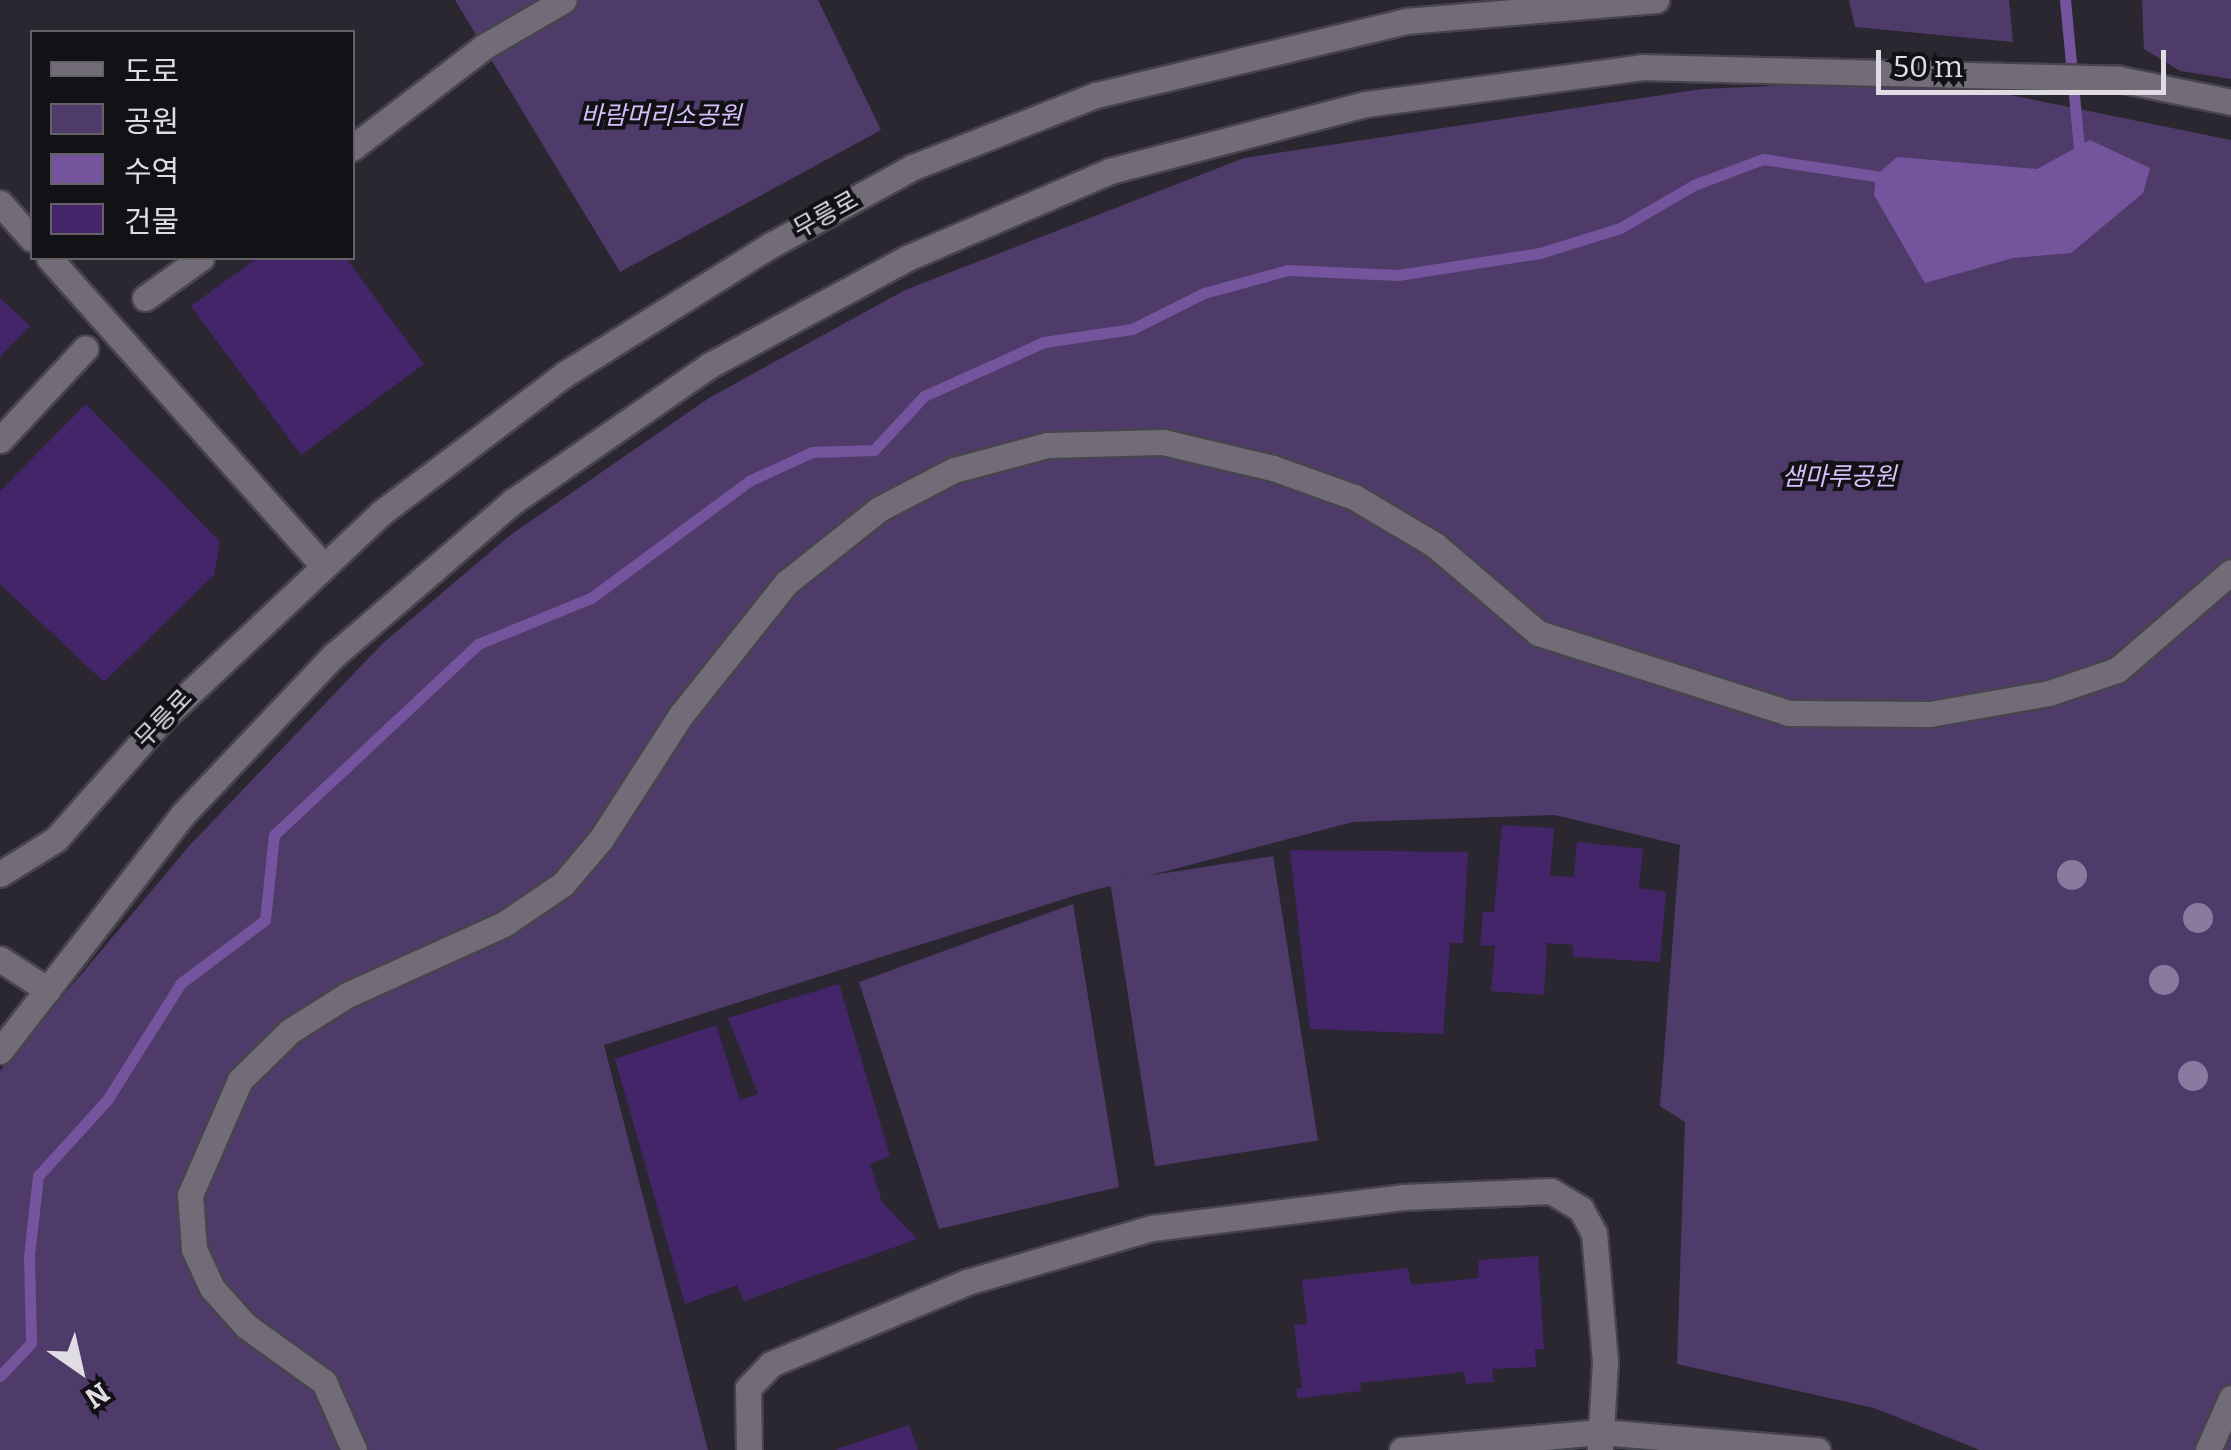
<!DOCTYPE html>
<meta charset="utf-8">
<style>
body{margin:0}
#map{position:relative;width:2231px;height:1450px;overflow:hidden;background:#2a2731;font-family:Bitter,"Noto Sans KR",serif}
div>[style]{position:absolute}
.green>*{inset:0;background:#4f3b6a;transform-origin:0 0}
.water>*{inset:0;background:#74559d}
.stream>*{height:11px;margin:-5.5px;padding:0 5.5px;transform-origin:5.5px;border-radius:5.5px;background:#74559d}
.building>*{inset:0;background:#452569}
.roads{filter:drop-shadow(2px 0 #48444e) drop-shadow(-2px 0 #48444e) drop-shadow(0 2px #48444e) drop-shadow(0 -2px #48444e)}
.minor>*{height:25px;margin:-12.5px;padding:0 12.5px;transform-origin:12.5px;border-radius:12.5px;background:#716c78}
.trees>*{width:30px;height:30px;margin:-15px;border-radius:50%;background:#897ba0}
span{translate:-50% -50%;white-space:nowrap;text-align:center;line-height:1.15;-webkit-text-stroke:8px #121115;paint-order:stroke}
.park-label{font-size:25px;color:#d6bffb;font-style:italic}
.street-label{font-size:25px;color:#dfdce3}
.legend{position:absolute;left:30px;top:30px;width:325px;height:230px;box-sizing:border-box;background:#121115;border:2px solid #646267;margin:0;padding:12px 18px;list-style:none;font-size:30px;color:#dfdce3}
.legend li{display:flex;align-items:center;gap:20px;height:50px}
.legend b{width:50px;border:2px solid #646267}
.north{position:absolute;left:30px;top:1320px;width:100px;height:100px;-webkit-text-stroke:8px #121115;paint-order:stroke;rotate:146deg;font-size:28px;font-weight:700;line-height:40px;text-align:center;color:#dfdce3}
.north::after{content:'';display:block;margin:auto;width:35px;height:45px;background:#dfdce3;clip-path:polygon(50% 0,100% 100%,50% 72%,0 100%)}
.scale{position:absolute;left:1876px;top:50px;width:290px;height:45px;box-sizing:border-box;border:5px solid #dfdce3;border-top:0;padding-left:12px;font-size:30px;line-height:35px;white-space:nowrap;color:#dfdce3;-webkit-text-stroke:8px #121115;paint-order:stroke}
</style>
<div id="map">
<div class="green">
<div style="clip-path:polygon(455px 0,818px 0,881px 130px,620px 272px)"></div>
<div style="clip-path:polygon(1849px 0,2009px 0,2013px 42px,1855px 27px)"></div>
<div style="clip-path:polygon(2142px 0,2231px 0,2231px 79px,2180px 71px,2144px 49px)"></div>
<div style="clip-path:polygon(1932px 79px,2231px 140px,2231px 1450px,1980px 1450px,1874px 1408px,1677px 1364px,1685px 1122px,1660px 1106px,1680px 845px,1555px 815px,1353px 822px,1083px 893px,604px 1045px,708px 1450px,0 1450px,0 1071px,190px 845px,382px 644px,509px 536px,709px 398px,905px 290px,1244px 158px,1702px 89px)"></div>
<div style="left:1273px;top:856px;width:288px;height:165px;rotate:81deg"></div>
<div style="clip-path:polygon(1073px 904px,1119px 1187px,939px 1229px,859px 982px)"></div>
</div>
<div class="water">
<div style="clip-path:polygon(2090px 140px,2150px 168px,2143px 193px,2071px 253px,2013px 258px,1925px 283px,1874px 195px,1876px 175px,1897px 157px,2037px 169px)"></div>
</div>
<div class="stream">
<div style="left:2065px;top:0;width:161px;rotate:84.6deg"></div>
<div style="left:0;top:1376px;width:45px;rotate:-46.8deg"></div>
<div style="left:31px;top:1343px;width:87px;rotate:-91.3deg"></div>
<div style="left:29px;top:1256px;width:81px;rotate:-83.6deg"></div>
<div style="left:38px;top:1176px;width:103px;rotate:-47.8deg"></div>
<div style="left:107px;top:1100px;width:138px;rotate:-57.7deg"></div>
<div style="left:181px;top:983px;width:105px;rotate:-36.9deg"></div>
<div style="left:265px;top:920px;width:85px;rotate:-84deg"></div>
<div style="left:274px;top:835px;width:279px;rotate:-43.1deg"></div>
<div style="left:478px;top:644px;width:122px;rotate:-22.2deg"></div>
<div style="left:591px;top:598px;width:197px;rotate:-36.5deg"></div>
<div style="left:749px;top:481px;width:69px;rotate:-24.7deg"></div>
<div style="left:812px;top:452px;width:62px;rotate:-1.8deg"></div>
<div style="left:874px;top:450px;width:74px;rotate:-47.2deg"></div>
<div style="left:924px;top:396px;width:132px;rotate:-24.2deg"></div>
<div style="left:1044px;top:342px;width:89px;rotate:-8.4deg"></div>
<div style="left:1132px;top:329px;width:80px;rotate:-26.6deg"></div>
<div style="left:1204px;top:293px;width:87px;rotate:-15.3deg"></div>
<div style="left:1288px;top:270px;width:110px;rotate:2.6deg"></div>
<div style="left:1398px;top:275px;width:144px;rotate:-8.8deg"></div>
<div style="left:1540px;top:253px;width:84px;rotate:-17.4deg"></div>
<div style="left:1620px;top:228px;width:86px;rotate:-30.2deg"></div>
<div style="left:1694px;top:185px;width:74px;rotate:-20.6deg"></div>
<div style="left:1763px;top:159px;width:127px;rotate:8.6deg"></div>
</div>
<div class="building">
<div style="clip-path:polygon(257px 258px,346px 258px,424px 364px,301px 455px,191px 306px)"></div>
<div style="clip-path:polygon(0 298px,30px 326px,0 357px)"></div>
<div style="clip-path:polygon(86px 404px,220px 542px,214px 575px,104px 682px,0 584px,0 491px)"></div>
<div style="clip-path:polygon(1502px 825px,1554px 828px,1550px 876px,1574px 877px,1577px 842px,1643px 849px,1639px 888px,1666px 892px,1660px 962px,1573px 957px,1573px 945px,1547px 943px,1544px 995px,1491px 991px,1495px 945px,1480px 946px,1483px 912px,1494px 912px)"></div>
<div style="clip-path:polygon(1290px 850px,1468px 852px,1463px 943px,1450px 943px,1443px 1034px,1310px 1029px)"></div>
<div style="clip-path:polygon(839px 984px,890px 1156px,870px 1164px,882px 1202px,917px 1239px,744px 1301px,737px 1285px,685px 1304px,615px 1059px,716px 1025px,740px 1100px,758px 1094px,728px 1018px)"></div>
<div style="clip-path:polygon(1538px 1256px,1544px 1349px,1535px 1349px,1536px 1367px,1492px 1369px,1494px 1382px,1466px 1384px,1464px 1372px,1360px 1383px,1361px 1391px,1298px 1398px,1296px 1389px,1302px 1388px,1294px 1325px,1307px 1324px,1302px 1280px,1408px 1268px,1411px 1285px,1478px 1278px,1479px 1260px)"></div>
<div style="clip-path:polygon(909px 1425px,918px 1450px,837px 1450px,837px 1449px)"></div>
</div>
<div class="roads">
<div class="minor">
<div style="left:352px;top:148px;width:168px;rotate:-37.5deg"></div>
<div style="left:485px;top:46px;width:91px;rotate:-30.2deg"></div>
<div style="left:0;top:203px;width:48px;rotate:48.4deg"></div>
<div style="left:49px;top:258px;width:412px;rotate:48.3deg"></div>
<div style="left:145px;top:298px;width:69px;rotate:-35.5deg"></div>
<div style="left:0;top:440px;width:125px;rotate:-47deg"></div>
<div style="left:0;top:874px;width:66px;rotate:-32deg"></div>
<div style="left:56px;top:839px;width:163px;rotate:-48.5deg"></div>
<div style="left:164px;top:717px;width:298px;rotate:-43.2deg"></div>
<div style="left:381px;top:513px;width:231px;rotate:-37.1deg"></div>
<div style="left:565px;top:374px;width:243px;rotate:-32.1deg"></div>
<div style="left:771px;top:245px;width:162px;rotate:-28.8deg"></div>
<div style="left:913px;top:167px;width:197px;rotate:-21.5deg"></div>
<div style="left:1096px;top:95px;width:319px;rotate:-13.4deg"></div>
<div style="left:1406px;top:21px;width:251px;rotate:-4.8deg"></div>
<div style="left:0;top:959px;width:57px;rotate:32.9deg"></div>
<div style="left:0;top:1051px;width:299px;rotate:-52.3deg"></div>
<div style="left:183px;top:814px;width:218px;rotate:-46.5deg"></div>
<div style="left:333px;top:656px;width:236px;rotate:-40.7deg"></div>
<div style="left:512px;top:502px;width:241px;rotate:-34.7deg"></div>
<div style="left:710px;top:365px;width:224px;rotate:-28.5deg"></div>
<div style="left:907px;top:258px;width:221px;rotate:-23.2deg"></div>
<div style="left:1110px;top:171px;width:265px;rotate:-14.7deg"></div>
<div style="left:1366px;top:104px;width:278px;rotate:-7.6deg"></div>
<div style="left:1642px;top:67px;width:477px;rotate:1.4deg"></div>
<div style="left:2119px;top:79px;width:114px;rotate:11.6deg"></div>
<div style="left:354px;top:1450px;width:74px;rotate:-113.8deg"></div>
<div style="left:324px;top:1382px;width:96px;rotate:-144.3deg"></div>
<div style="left:246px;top:1326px;width:51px;rotate:-131.8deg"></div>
<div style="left:212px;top:1288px;width:43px;rotate:-114.8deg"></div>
<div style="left:194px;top:1249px;width:54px;rotate:-94.2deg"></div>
<div style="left:190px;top:1195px;width:125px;rotate:-66.5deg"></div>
<div style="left:240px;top:1080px;width:70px;rotate:-44.4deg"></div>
<div style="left:290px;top:1031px;width:67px;rotate:-32.3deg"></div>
<div style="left:347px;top:995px;width:172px;rotate:-24.3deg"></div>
<div style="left:504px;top:924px;width:71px;rotate:-34.1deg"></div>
<div style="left:563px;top:884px;width:59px;rotate:-49.8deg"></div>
<div style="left:601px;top:839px;width:148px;rotate:-57.2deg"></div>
<div style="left:681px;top:715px;width:169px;rotate:-51.5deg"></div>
<div style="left:786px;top:583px;width:119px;rotate:-38.5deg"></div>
<div style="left:879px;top:509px;width:85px;rotate:-27.5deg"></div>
<div style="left:954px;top:470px;width:96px;rotate:-15deg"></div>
<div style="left:1047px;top:445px;width:116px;rotate:-1.5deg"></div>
<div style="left:1163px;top:442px;width:113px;rotate:13.3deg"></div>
<div style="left:1273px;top:468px;width:86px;rotate:19.7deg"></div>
<div style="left:1354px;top:497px;width:94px;rotate:30.7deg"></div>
<div style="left:1435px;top:545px;width:135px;rotate:40.5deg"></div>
<div style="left:1538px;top:633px;width:262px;rotate:17.7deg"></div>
<div style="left:1788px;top:713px;width:142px;rotate:0.4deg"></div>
<div style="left:1930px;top:714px;width:121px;rotate:-10deg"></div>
<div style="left:2049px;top:693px;width:72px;rotate:-18.7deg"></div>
<div style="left:2117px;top:670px;width:150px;rotate:-40.7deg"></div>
<div style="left:749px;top:1450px;width:62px;rotate:-90.9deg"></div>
<div style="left:748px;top:1388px;width:33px;rotate:-46deg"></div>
<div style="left:771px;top:1364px;width:212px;rotate:-22.7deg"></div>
<div style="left:967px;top:1282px;width:193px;rotate:-16.3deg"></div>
<div style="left:1152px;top:1228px;width:253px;rotate:-7deg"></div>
<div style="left:1403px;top:1197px;width:148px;rotate:-2.3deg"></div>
<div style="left:1551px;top:1191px;width:35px;rotate:31deg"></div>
<div style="left:1581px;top:1209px;width:27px;rotate:62deg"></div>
<div style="left:1594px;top:1233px;width:129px;rotate:85.1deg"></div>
<div style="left:1605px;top:1362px;width:88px;rotate:93.3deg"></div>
<div style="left:1402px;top:1450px;width:200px;rotate:-5.2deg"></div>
<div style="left:1601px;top:1432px;width:217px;rotate:4.8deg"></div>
<div style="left:2208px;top:1450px;width:57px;rotate:-66.1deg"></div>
</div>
</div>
<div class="trees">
<div style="left:2072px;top:875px"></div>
<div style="left:2198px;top:918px"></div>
<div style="left:2164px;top:980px"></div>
<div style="left:2193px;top:1076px"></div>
</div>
<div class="park-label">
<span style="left:661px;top:116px">바람머리소공원</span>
<span style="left:1839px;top:477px">샘마루공원</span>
</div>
<div class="street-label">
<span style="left:826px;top:215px;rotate:-29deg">무릉로</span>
<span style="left:164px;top:719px;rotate:-46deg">무릉로</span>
</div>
<ul class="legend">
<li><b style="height:12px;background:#716c78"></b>도로</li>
<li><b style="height:28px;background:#4f3b6a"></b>공원</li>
<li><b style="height:28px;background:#74559d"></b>수역</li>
<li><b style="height:28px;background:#452569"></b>건물</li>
</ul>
<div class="north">N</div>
<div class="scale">50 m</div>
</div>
